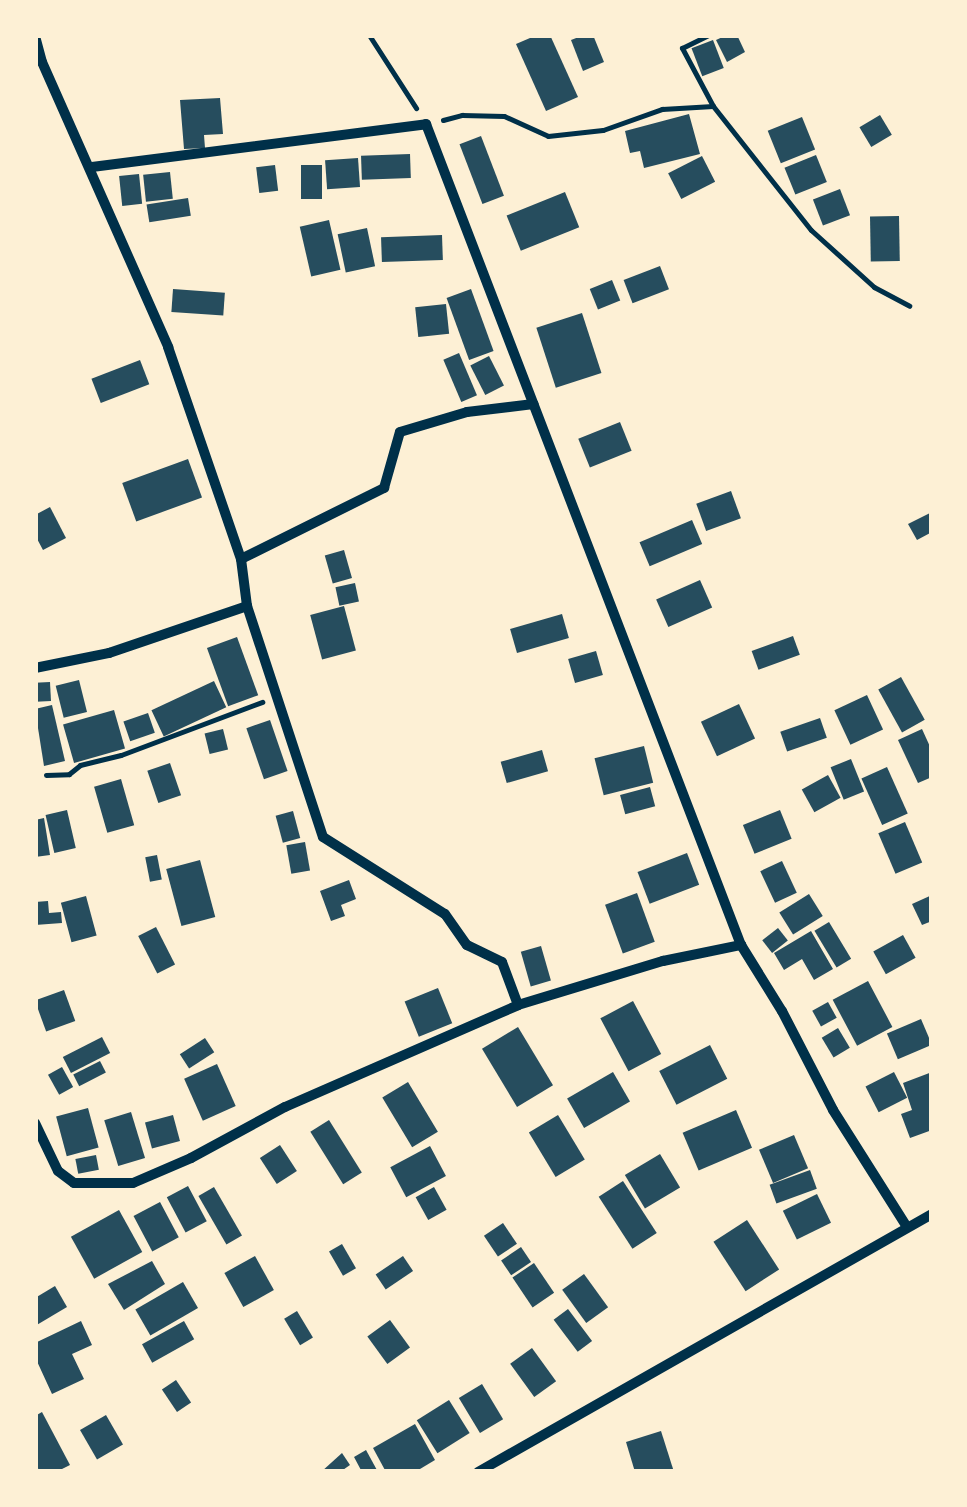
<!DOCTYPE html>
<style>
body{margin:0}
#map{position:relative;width:967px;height:1507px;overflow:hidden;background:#fdf0d5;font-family:Inter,sans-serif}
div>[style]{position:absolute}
.building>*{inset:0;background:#264d5e;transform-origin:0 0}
.path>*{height:5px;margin:-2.5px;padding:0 2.5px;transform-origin:2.5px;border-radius:2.5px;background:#003049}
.minor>*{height:10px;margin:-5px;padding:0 5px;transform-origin:5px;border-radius:5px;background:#003049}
span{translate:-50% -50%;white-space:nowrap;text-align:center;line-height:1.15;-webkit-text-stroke:9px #fdf0d5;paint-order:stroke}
.frame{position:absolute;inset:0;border:38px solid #fdf0d5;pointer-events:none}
</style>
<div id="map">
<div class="building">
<div style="clip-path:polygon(537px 35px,550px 35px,578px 97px,546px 111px,516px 44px)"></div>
<div style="clip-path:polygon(584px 35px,593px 35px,604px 62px,583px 71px,571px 40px)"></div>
<div style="clip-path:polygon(727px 35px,737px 35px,745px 52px,727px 62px,716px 40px)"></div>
<div style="left:713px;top:40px;width:30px;height:23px;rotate:69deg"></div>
<div style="clip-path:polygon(220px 98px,223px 134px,204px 135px,205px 148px,184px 149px,180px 100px)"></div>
<div style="clip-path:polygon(689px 114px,700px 154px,644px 168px,640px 151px,630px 153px,625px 131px)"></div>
<div style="left:880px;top:115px;width:23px;height:24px;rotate:59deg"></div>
<div style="left:802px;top:117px;width:35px;height:37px;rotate:68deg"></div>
<div style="left:481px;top:136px;width:64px;height:23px;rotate:69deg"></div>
<div style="left:410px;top:154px;width:24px;height:49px;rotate:88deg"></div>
<div style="left:816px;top:155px;width:29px;height:34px;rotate:68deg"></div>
<div style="left:702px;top:156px;width:29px;height:38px;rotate:63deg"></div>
<div style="left:358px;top:158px;width:29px;height:33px;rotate:86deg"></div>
<div style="left:275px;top:165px;width:26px;height:19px;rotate:83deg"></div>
<div style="left:301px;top:165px;width:21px;height:34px"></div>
<div style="left:170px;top:172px;width:27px;height:27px;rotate:84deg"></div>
<div style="left:139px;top:174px;width:30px;height:20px;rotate:84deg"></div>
<div style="left:840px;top:189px;width:28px;height:29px;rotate:69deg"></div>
<div style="left:565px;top:192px;width:38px;height:63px;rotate:68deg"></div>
<div style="left:188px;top:198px;width:18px;height:42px;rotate:81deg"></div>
<div style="left:899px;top:216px;width:45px;height:29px;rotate:89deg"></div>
<div style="left:329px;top:220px;width:51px;height:30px;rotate:77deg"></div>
<div style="left:367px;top:228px;width:39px;height:30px;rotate:78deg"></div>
<div style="left:442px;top:235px;width:25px;height:61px;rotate:88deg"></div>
<div style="left:660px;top:266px;width:25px;height:39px;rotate:69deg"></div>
<div style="left:612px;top:280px;width:22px;height:24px;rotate:68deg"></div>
<div style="left:173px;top:289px;width:52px;height:23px;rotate:4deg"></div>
<div style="left:471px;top:289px;width:66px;height:26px;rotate:70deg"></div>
<div style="left:446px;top:304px;width:30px;height:31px;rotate:84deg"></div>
<div style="left:582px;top:313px;width:63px;height:48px;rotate:72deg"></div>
<div style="left:459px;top:353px;width:46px;height:17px;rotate:67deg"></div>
<div style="left:489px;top:356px;width:33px;height:21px;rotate:63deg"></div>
<div style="left:140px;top:360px;width:26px;height:52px;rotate:69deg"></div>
<div style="left:620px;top:422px;width:31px;height:45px;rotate:68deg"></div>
<div style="left:188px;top:459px;width:41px;height:70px;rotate:70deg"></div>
<div style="left:731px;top:491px;width:29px;height:37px;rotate:70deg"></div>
<div style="clip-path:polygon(50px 507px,66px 538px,43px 550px,35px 535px,35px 515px)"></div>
<div style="clip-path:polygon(932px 512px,932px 532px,917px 540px,908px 524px)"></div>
<div style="left:692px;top:520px;width:26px;height:57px;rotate:67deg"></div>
<div style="left:344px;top:550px;width:29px;height:20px;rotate:74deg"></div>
<div style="left:700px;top:580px;width:30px;height:48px;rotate:66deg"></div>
<div style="left:355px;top:583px;width:19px;height:20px;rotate:78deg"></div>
<div style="left:344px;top:606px;width:46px;height:35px;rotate:75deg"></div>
<div style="left:562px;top:614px;width:25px;height:54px;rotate:74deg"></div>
<div style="left:793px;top:636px;width:20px;height:44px;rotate:70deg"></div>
<div style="left:237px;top:637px;width:62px;height:32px;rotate:70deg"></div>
<div style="left:596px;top:651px;width:25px;height:29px;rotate:74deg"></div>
<div style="left:901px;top:677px;width:49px;height:26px;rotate:61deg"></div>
<div style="left:79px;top:680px;width:33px;height:24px;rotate:76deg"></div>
<div style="left:214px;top:681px;width:29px;height:69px;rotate:65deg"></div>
<div style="left:50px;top:682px;width:19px;height:15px;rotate:87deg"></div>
<div style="left:867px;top:695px;width:38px;height:36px;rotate:65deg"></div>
<div style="left:739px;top:704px;width:38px;height:42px;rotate:65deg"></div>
<div style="clip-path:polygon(52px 705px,65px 761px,44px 766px,35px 709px)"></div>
<div style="left:114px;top:710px;width:40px;height:53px;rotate:74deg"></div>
<div style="left:148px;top:713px;width:21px;height:26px;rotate:71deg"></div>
<div style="left:820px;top:718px;width:21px;height:42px;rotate:71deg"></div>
<div style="left:270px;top:720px;width:54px;height:25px;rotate:71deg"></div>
<div style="left:223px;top:729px;width:21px;height:19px;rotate:76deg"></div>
<div style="clip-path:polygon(922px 729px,932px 751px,932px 777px,918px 783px,898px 740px)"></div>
<div style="left:644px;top:746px;width:38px;height:51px;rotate:76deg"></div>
<div style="left:542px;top:750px;width:22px;height:43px;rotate:74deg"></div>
<div style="left:851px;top:759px;width:35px;height:22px;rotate:68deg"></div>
<div style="left:170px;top:763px;width:34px;height:24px;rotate:71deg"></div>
<div style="left:887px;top:767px;width:51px;height:28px;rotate:66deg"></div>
<div style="left:828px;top:775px;width:26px;height:30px;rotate:61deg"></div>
<div style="left:121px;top:779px;width:48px;height:28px;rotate:74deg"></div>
<div style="left:650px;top:787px;width:20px;height:31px;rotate:75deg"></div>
<div style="left:67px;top:810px;width:39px;height:22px;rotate:77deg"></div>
<div style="left:780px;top:810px;width:31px;height:40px;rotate:68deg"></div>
<div style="left:293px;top:811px;width:28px;height:18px;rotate:75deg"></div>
<div style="clip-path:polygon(44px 818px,50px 855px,35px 857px,35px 820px)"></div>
<div style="left:905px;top:822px;width:44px;height:29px;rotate:67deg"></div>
<div style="left:305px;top:842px;width:29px;height:19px;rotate:80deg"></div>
<div style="left:687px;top:853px;width:34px;height:53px;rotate:69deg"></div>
<div style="left:157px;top:855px;width:25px;height:12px;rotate:79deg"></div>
<div style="left:200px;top:860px;width:59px;height:35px;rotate:75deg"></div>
<div style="left:782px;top:861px;width:35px;height:24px;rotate:65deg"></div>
<div style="clip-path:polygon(349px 880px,356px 899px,341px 905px,345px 916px,331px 921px,320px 891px)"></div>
<div style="left:637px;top:893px;width:52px;height:34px;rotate:70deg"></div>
<div style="left:809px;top:894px;width:26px;height:35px;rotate:58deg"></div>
<div style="clip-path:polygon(932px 895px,932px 921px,922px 925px,912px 904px)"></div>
<div style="left:86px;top:896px;width:41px;height:26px;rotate:75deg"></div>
<div style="clip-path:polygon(48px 901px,49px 913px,61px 912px,62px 923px,35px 925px,35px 902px)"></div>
<div style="left:829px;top:922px;width:43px;height:17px;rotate:59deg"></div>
<div style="left:156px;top:927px;width:42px;height:20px;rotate:63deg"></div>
<div style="left:778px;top:928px;width:16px;height:20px;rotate:52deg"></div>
<div style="clip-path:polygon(811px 931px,833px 969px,814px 980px,802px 959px,784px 970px,774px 953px)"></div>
<div style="left:903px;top:935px;width:26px;height:34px;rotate:61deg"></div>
<div style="left:541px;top:946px;width:36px;height:21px;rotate:74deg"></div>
<div style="left:868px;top:981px;width:52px;height:40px;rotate:62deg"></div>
<div style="left:438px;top:988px;width:38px;height:36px;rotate:68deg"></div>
<div style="left:64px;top:990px;width:33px;height:31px;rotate:70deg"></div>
<div style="left:633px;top:1001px;width:60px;height:37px;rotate:62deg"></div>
<div style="left:828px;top:1002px;width:18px;height:18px;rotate:61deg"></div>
<div style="left:921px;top:1019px;width:28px;height:37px;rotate:67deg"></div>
<div style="left:518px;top:1027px;width:68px;height:42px;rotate:59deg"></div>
<div style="left:838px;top:1028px;width:23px;height:19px;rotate:59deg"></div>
<div style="left:102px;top:1037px;width:18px;height:44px;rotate:63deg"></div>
<div style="left:205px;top:1038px;width:17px;height:30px;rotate:57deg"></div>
<div style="left:710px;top:1045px;width:38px;height:57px;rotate:63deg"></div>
<div style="left:100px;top:1061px;width:13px;height:30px;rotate:63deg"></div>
<div style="left:217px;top:1064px;width:46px;height:36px;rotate:66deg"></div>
<div style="left:62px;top:1067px;width:23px;height:16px;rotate:61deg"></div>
<div style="left:613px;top:1072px;width:34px;height:53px;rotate:60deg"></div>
<div style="left:894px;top:1072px;width:29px;height:32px;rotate:63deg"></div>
<div style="clip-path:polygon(932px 1072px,932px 1130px,910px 1138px,901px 1114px,912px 1110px,903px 1083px)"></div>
<div style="left:408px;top:1082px;width:58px;height:30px;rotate:59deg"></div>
<div style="left:88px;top:1108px;width:41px;height:33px;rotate:75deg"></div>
<div style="left:736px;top:1110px;width:41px;height:58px;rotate:67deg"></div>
<div style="left:131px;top:1112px;width:48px;height:28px;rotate:73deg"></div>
<div style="left:173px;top:1115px;width:27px;height:29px;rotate:75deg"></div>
<div style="left:558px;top:1115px;width:52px;height:34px;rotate:59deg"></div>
<div style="left:329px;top:1120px;width:62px;height:22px;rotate:58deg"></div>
<div style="left:794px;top:1135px;width:36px;height:38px;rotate:67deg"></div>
<div style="left:280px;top:1145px;width:31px;height:24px;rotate:57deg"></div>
<div style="left:430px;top:1146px;width:34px;height:45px;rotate:62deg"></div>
<div style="left:660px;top:1154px;width:39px;height:41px;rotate:59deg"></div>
<div style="left:96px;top:1155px;width:15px;height:21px;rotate:79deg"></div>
<div style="left:810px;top:1170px;width:20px;height:43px;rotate:70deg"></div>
<div style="left:623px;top:1181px;width:62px;height:29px;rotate:57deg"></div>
<div style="left:188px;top:1186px;width:40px;height:24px;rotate:62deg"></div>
<div style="left:214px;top:1187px;width:56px;height:18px;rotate:60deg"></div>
<div style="left:434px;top:1187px;width:26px;height:21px;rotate:61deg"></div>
<div style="left:817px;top:1194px;width:32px;height:38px;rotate:64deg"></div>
<div style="left:160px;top:1202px;width:40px;height:30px;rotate:62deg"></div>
<div style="left:119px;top:1210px;width:48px;height:55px;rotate:61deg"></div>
<div style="left:747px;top:1220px;width:59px;height:40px;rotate:57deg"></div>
<div style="left:503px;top:1223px;width:25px;height:23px;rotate:56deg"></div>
<div style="left:342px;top:1244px;width:28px;height:15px;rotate:60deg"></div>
<div style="left:521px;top:1247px;width:18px;height:24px;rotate:56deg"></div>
<div style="left:255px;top:1256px;width:39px;height:35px;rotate:61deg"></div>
<div style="left:403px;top:1256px;width:18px;height:33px;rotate:56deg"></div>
<div style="clip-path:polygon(152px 1261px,165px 1284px,124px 1310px,108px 1284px)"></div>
<div style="left:534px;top:1263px;width:36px;height:26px;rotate:56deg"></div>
<div style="left:584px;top:1274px;width:41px;height:27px;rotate:54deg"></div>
<div style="left:183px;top:1282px;width:30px;height:55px;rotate:60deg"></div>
<div style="clip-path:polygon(55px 1286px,67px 1307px,35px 1326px,35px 1298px)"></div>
<div style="left:568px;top:1309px;width:40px;height:18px;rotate:53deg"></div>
<div style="left:297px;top:1311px;width:31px;height:15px;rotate:59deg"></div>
<div style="left:390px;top:1320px;width:34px;height:28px;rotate:54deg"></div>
<div style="clip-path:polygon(81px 1321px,92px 1345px,72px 1354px,84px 1379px,52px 1394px,35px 1357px,35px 1343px)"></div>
<div style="left:184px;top:1321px;width:21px;height:48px;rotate:61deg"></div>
<div style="left:532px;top:1348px;width:41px;height:27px;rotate:54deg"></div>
<div style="left:176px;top:1380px;width:27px;height:17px;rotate:56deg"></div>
<div style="left:482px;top:1384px;width:41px;height:27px;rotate:59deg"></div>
<div style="left:449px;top:1400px;width:39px;height:38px;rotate:58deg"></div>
<div style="clip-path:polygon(42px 1412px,70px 1465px,56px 1472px,40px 1472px,35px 1463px,35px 1416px)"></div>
<div style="left:106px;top:1415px;width:34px;height:30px;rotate:60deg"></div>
<div style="clip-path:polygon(415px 1424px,435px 1460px,415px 1472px,386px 1472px,373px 1448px)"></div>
<div style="clip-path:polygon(661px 1431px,674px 1472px,635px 1472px,626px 1442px)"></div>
<div style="clip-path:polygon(366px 1450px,378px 1472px,362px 1472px,354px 1457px)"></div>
<div style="clip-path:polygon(342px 1453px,350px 1465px,340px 1472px,321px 1472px)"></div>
</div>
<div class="path">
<div style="left:369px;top:35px;width:87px;rotate:57.2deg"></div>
<div style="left:713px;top:106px;width:158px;rotate:51.7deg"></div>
<div style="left:811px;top:230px;width:85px;rotate:42.1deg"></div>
<div style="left:874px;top:287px;width:40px;rotate:28deg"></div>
<div style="left:443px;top:120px;width:20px;rotate:-15deg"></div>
<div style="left:462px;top:115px;width:42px;rotate:1.4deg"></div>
<div style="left:504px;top:116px;width:48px;rotate:24.4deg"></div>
<div style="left:548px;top:136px;width:55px;rotate:-6.2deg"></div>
<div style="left:603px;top:130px;width:63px;rotate:-19.6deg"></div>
<div style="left:662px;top:109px;width:51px;rotate:-3.4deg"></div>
<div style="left:713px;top:106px;width:66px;rotate:-118.1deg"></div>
<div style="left:682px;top:48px;width:30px;rotate:-26deg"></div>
<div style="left:46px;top:775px;width:23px;rotate:-2deg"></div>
<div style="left:69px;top:774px;width:14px;rotate:-39deg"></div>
<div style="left:80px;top:765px;width:42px;rotate:-13.7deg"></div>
<div style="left:121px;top:755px;width:151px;rotate:-20.6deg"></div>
</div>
<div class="minor">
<div style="left:35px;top:36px;width:27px;rotate:75deg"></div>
<div style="left:42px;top:62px;width:312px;rotate:66.1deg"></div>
<div style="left:168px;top:347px;width:224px;rotate:71deg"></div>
<div style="left:241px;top:559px;width:47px;rotate:82.7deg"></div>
<div style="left:247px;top:606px;width:243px;rotate:71.8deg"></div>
<div style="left:323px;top:837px;width:144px;rotate:32.3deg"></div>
<div style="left:445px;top:914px;width:38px;rotate:55deg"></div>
<div style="left:467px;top:945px;width:39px;rotate:26deg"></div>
<div style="left:502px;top:962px;width:46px;rotate:69.6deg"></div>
<div style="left:92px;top:167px;width:337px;rotate:-7.3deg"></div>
<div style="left:426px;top:124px;width:879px;rotate:69.01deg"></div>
<div style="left:741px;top:945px;width:78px;rotate:58.2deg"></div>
<div style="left:782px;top:1011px;width:111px;rotate:62.7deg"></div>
<div style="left:833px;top:1110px;width:138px;rotate:57.7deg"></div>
<div style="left:241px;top:559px;width:160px;rotate:-26.4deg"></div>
<div style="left:384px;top:488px;width:58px;rotate:-74.1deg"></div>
<div style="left:400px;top:432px;width:70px;rotate:-16.6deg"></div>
<div style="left:467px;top:412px;width:67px;rotate:-6.8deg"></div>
<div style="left:35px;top:668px;width:76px;rotate:-11.5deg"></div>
<div style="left:109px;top:653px;width:146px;rotate:-18.8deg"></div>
<div style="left:35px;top:1123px;width:53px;rotate:64.4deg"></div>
<div style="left:58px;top:1171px;width:20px;rotate:37deg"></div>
<div style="left:74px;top:1183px;width:59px"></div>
<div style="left:133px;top:1183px;width:63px;rotate:-23.3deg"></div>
<div style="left:191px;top:1158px;width:107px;rotate:-28.5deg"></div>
<div style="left:285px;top:1107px;width:254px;rotate:-23.6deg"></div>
<div style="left:518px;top:1005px;width:152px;rotate:-16.9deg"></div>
<div style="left:663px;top:961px;width:80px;rotate:-11.6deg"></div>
<div style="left:478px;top:1472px;width:522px;rotate:-29.61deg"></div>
</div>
<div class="frame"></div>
</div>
